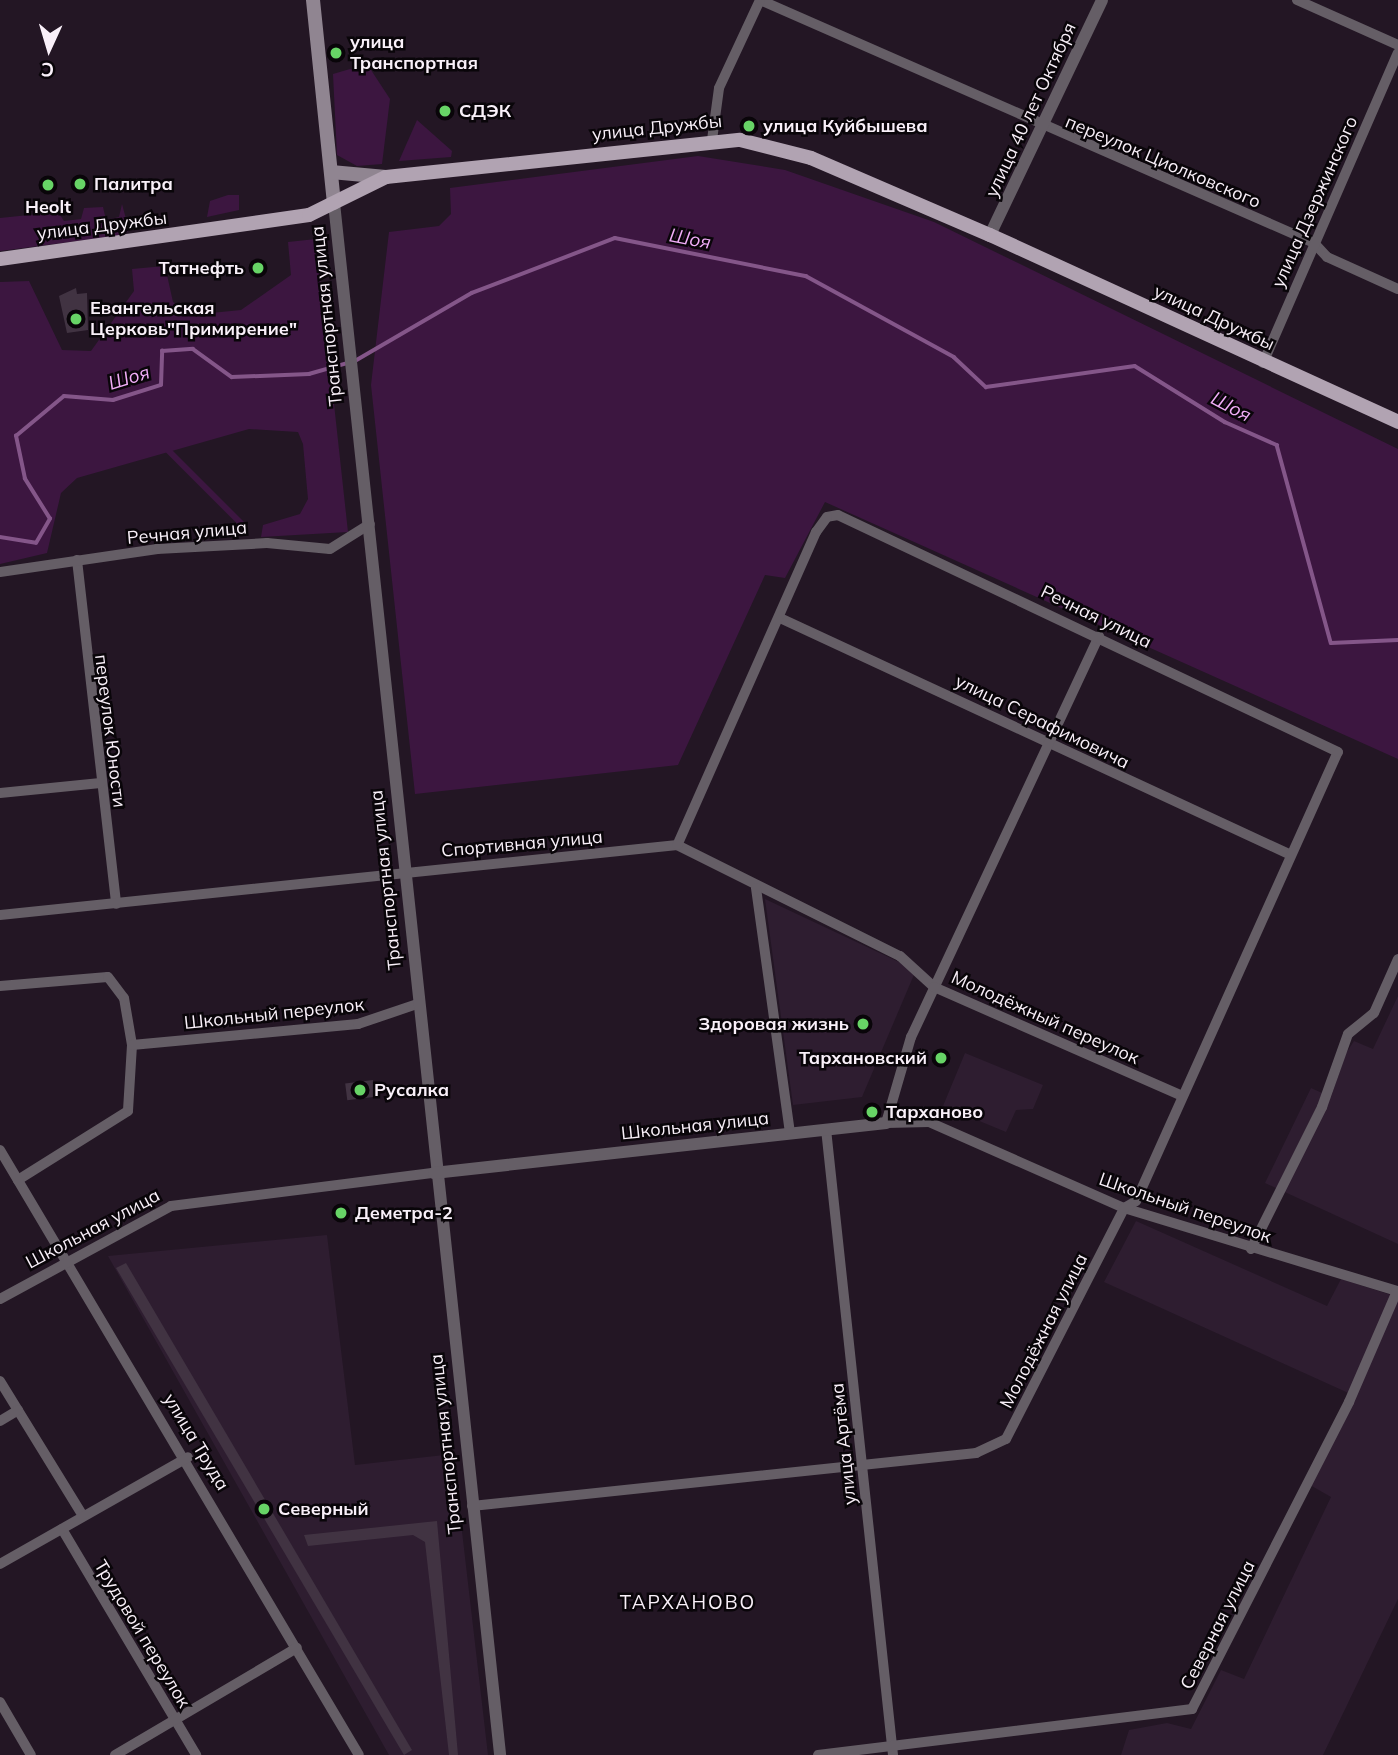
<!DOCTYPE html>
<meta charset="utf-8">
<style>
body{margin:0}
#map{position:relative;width:1398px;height:1755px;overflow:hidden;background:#231624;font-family:Mulish,sans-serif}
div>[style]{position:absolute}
.built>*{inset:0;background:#2e1d30}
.green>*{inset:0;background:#3c1640;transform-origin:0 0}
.stream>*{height:3.5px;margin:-1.75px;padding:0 1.75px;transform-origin:1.75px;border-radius:1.75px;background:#845689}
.building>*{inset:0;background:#413342;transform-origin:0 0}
.minor>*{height:10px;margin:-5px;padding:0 5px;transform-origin:5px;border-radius:5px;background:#655e66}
.tertiary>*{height:12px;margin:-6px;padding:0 6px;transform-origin:6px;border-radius:6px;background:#655e66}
.secondary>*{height:14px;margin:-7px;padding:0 7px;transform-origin:7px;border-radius:7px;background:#908591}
.primary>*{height:14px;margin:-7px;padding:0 7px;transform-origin:7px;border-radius:7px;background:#b1a3b2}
.dots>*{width:19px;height:19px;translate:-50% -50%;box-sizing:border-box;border:4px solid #090509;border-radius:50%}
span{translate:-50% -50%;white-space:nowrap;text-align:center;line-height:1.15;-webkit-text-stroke:5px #090509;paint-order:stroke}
.poi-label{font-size:18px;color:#f9f0f9;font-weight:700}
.left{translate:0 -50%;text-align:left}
.right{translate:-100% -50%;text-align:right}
.street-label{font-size:18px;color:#f9f0f9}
.water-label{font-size:19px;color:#f1adf8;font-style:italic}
.neighbourhood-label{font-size:19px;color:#f9f0f9;letter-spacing:2px}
.north{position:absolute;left:14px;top:14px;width:70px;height:70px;-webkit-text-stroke:5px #090509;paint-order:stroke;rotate:184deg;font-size:19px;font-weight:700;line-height:28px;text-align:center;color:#f9f0f9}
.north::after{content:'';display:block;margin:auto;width:24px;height:32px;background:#f9f0f9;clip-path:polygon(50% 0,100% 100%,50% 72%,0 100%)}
</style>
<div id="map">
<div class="built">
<div style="clip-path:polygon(765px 899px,916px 970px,862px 1097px,793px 1105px)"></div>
<div style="clip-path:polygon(1398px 996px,1398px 1244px,1265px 1183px,1311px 1088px,1331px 1097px,1346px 1053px,1354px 1041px,1373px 1049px)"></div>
<div style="clip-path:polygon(965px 1053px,1043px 1085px,1033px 1109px,1016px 1110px,1006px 1132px,943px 1106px)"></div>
<div style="clip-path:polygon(1136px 1221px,1327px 1306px,1341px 1279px,1398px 1297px,1398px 1599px,1323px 1755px,1121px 1755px,1129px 1730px,1167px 1723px,1191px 1729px,1221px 1670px,1244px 1679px,1331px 1497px,1310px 1485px,1355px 1396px,1104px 1282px)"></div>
<div style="clip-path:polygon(327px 1235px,355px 1465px,453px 1454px,488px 1755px,389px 1755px,108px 1256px)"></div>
</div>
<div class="green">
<div style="clip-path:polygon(350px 69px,371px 70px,390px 99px,382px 164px,357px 166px,337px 155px,333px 74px)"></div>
<div style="clip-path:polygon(417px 120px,452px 151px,451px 157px,399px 161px)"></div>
<div style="clip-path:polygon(698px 156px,785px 170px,934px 222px,1398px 449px,1398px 759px,825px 502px,785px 578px,765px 575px,678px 765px,415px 794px,371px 385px,389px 232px,439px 226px,451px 214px,450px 188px)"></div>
<div style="clip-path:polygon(228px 195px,239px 195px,239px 210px,207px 217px,210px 201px)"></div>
<div style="clip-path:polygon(122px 204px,129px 230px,124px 235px,0 251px,0 218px,58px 212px,64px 221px,81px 219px,84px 208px,103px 207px,106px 220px,119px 217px)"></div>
<div style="clip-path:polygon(316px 239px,348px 532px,261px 537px,263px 525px,300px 514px,308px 499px,303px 444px,298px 432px,249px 429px,77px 478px,61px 493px,47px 553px,0 564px,0 282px,29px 281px,62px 350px,91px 351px,134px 291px,132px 269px,165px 266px,173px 302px,191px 315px,241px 310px,291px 275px,288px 242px)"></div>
<div style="left:248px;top:526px;width:6px;height:194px;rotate:135deg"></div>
</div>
<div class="stream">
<div style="left:355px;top:361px;width:135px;rotate:-30.2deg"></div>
<div style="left:472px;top:293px;width:153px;rotate:-21deg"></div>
<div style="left:615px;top:238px;width:195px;rotate:11.3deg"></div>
<div style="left:806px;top:276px;width:169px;rotate:28.7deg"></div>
<div style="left:954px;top:357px;width:44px;rotate:43.2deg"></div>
<div style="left:986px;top:387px;width:150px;rotate:-8deg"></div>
<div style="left:1135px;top:366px;width:106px;rotate:31.9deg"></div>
<div style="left:1225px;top:422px;width:57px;rotate:23.9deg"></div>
<div style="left:1277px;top:445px;width:205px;rotate:74.7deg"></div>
<div style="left:1331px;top:643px;width:67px;rotate:-2.6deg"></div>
<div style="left:0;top:537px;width:36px;rotate:9deg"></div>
<div style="left:36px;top:543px;width:28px;rotate:-60deg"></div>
<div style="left:50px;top:519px;width:47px;rotate:-122deg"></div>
<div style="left:25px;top:479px;width:44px;rotate:-101.8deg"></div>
<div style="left:16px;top:436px;width:62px;rotate:-39.8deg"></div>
<div style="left:64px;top:396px;width:49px;rotate:4.7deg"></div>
<div style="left:113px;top:400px;width:50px;rotate:-17.4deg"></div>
<div style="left:161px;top:385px;width:34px;rotate:-88deg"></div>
<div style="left:162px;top:351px;width:31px;rotate:-4deg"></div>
<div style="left:193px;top:349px;width:48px;rotate:35.7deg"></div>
<div style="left:232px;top:377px;width:77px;rotate:-2.2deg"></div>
<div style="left:309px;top:374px;width:41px;rotate:-15.8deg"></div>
</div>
<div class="building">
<div style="clip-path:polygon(76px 288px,77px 294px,87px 293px,88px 330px,67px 333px,59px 296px)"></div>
<div style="left:373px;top:1080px;width:17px;height:28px;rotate:83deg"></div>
<div style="clip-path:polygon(126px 1263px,412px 1750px,404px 1755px,116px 1268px)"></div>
<div style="clip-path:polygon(437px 1521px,458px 1755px,449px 1755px,425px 1542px,413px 1535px,308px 1546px,304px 1535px)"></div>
</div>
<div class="minor">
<div style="left:760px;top:0;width:605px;rotate:23.68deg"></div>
<div style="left:1314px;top:243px;width:19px;rotate:47deg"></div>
<div style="left:1327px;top:257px;width:78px;rotate:24.3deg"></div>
<div style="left:1297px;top:0;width:111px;rotate:24deg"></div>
<div style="left:712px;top:140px;width:52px;rotate:-82.3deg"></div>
<div style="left:719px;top:88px;width:97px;rotate:-65deg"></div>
<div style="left:1263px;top:363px;width:338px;rotate:-66.5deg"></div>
<div style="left:77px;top:560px;width:346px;rotate:83.5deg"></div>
<div style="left:0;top:572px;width:159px;rotate:-8.3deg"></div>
<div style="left:157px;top:549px;width:110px;rotate:-3.1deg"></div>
<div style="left:267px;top:543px;width:63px;rotate:5.4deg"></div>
<div style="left:330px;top:549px;width:47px;rotate:-32deg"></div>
<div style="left:780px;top:618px;width:563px;rotate:24.88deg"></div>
<div style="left:1099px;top:636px;width:443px;rotate:115.1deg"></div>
<div style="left:911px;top:1037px;width:90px;rotate:106.2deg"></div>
<div style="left:886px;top:1123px;width:43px;rotate:-1.3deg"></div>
<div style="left:929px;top:1122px;width:213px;rotate:23.8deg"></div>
<div style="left:1124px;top:1208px;width:286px;rotate:16.9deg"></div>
<div style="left:0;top:793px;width:101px;rotate:-5.7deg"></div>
<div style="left:677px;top:845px;width:249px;rotate:26.5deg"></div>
<div style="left:900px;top:956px;width:46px;rotate:42.4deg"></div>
<div style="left:934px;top:987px;width:271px;rotate:23.7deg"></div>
<div style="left:756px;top:888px;width:247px;rotate:82.1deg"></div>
<div style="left:0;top:915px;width:681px;rotate:-5.9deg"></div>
<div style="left:0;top:986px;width:108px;rotate:-4.8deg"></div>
<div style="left:108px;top:977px;width:26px;rotate:53deg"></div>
<div style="left:124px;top:998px;width:48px;rotate:80.3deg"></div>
<div style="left:132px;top:1045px;width:66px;rotate:93.5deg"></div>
<div style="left:128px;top:1111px;width:130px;rotate:147.9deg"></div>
<div style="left:132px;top:1045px;width:227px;rotate:-5.3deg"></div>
<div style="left:358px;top:1024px;width:62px;rotate:-18.7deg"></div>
<div style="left:826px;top:1129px;width:630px;rotate:83.89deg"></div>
<div style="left:0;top:1150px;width:703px;rotate:59.32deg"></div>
<div style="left:1251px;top:1249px;width:159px;rotate:-63.4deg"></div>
<div style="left:1322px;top:1107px;width:77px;rotate:-70.4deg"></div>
<div style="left:1348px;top:1034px;width:33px;rotate:-39deg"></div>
<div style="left:1374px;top:1013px;width:59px;rotate:-66deg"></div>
<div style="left:0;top:1299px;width:195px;rotate:-28.5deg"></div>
<div style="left:171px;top:1206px;width:265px;rotate:-7.2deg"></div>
<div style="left:0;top:1381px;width:158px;rotate:58.4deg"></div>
<div style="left:0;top:1421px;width:21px;rotate:-31deg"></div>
<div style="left:472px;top:1506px;width:507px;rotate:-6deg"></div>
<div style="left:976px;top:1453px;width:33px;rotate:-25deg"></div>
<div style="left:1006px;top:1439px;width:259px;rotate:-62.9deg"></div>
<div style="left:1124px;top:1208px;width:14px;rotate:-30deg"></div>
<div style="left:1136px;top:1201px;width:492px;rotate:-65.8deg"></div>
<div style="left:1338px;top:752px;width:553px;rotate:-154.64deg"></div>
<div style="left:838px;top:515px;width:11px;rotate:170deg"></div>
<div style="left:827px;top:517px;width:19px;rotate:126deg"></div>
<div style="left:816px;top:532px;width:342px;rotate:113.9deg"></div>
<div style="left:62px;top:1529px;width:263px;rotate:59.3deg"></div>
<div style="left:0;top:1564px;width:216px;rotate:-29.6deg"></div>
<div style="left:0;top:1702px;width:61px;rotate:59.7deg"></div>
<div style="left:115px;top:1755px;width:211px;rotate:-30.5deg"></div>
<div style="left:818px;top:1755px;width:377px;rotate:-7deg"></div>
<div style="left:1192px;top:1709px;width:345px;rotate:-62.9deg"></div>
<div style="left:1349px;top:1402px;width:121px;rotate:-66.6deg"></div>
</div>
<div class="tertiary">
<div style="left:334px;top:203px;width:1561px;rotate:83.89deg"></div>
<div style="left:990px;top:235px;width:260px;rotate:-64.5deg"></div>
<div style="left:434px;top:1173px;width:455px;rotate:-6.3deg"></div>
</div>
<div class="secondary">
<div style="left:313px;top:0;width:204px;rotate:84.1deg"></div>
<div style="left:331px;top:172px;width:55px;rotate:5.2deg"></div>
</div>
<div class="primary">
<div style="left:0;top:259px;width:312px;rotate:-8.1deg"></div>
<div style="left:309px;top:215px;width:86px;rotate:-26.3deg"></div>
<div style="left:386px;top:177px;width:356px;rotate:-6deg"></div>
<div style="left:740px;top:140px;width:73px;rotate:14.2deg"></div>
<div style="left:811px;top:158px;width:195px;rotate:23.3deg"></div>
<div style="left:990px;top:235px;width:449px;rotate:24.6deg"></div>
</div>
<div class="dots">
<div style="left:336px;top:53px;background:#67d466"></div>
<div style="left:445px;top:111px;background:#67d466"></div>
<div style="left:749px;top:126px;background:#67d466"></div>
<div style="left:80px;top:184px;background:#67d466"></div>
<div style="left:48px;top:185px;background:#67d466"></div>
<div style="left:258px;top:268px;background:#67d466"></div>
<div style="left:76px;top:319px;background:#67d466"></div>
<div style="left:863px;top:1024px;background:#67d466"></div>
<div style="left:941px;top:1058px;background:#67d466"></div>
<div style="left:360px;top:1090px;background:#67d466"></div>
<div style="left:872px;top:1112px;background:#67d466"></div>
<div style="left:341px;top:1213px;background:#67d466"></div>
<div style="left:264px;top:1509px;background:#67d466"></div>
</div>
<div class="poi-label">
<span class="left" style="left:350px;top:53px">улица<br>Транспортная</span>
<span class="left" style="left:459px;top:111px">СДЭК</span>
<span class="left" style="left:763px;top:126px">улица Куйбышева</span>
<span class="left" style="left:94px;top:184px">Палитра</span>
<span style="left:48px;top:207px">Heolt</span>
<span class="right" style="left:244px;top:268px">Татнефть</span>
<span class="left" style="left:90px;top:319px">Евангельская<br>Церковь"Примирение"</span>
<span class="right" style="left:849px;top:1024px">Здоровая жизнь</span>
<span class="right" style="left:927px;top:1058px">Тархановский</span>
<span class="left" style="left:374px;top:1090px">Русалка</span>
<span class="left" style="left:886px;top:1112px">Тарханово</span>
<span class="left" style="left:355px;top:1213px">Деметра-2</span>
<span class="left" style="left:278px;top:1509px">Северный</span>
</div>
<div class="street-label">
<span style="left:1031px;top:110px;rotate:-65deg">улица 40 лет Октября</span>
<span style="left:657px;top:128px;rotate:-6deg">улица Дружбы</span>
<span style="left:1163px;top:162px;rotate:23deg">переулок Циолковского</span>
<span style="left:1315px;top:202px;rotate:-66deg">улица Дзержинского</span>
<span style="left:102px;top:226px;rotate:-7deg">улица Дружбы</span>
<span style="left:327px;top:316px;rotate:-96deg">Транспортная улица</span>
<span style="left:1214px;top:318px;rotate:25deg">улица Дружбы</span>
<span style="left:187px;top:533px;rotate:-5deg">Речная улица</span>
<span style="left:1096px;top:617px;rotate:26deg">Речная улица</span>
<span style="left:1042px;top:722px;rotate:26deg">улица Серафимовича</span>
<span style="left:110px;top:731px;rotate:83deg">переулок Юности</span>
<span style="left:522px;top:844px;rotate:-5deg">Спортивная улица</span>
<span style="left:386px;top:880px;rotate:-96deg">Транспортная улица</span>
<span style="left:274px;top:1014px;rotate:-6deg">Школьный переулок</span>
<span style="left:1045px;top:1018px;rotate:24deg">Молодёжный переулок</span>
<span style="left:695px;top:1126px;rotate:-6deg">Школьная улица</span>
<span style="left:1185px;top:1208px;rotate:19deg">Школьный переулок</span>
<span style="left:93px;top:1229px;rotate:-28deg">Школьная улица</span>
<span style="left:1044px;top:1331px;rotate:-63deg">Молодёжная улица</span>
<span style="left:196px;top:1442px;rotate:59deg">улица Труда</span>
<span style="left:446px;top:1444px;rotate:-96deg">Транспортная улица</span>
<span style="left:844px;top:1444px;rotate:-96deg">улица Артёма</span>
<span style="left:1218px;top:1625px;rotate:-63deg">Северная улица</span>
<span style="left:142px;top:1634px;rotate:59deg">Трудовой переулок</span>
</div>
<div class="water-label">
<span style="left:690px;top:239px;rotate:11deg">Шоя</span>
<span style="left:129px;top:378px;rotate:-17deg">Шоя</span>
<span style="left:1231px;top:407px;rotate:28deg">Шоя</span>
</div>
<div class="neighbourhood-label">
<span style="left:688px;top:1603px">ТАРХАНОВО</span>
</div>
<div class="north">С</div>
</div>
